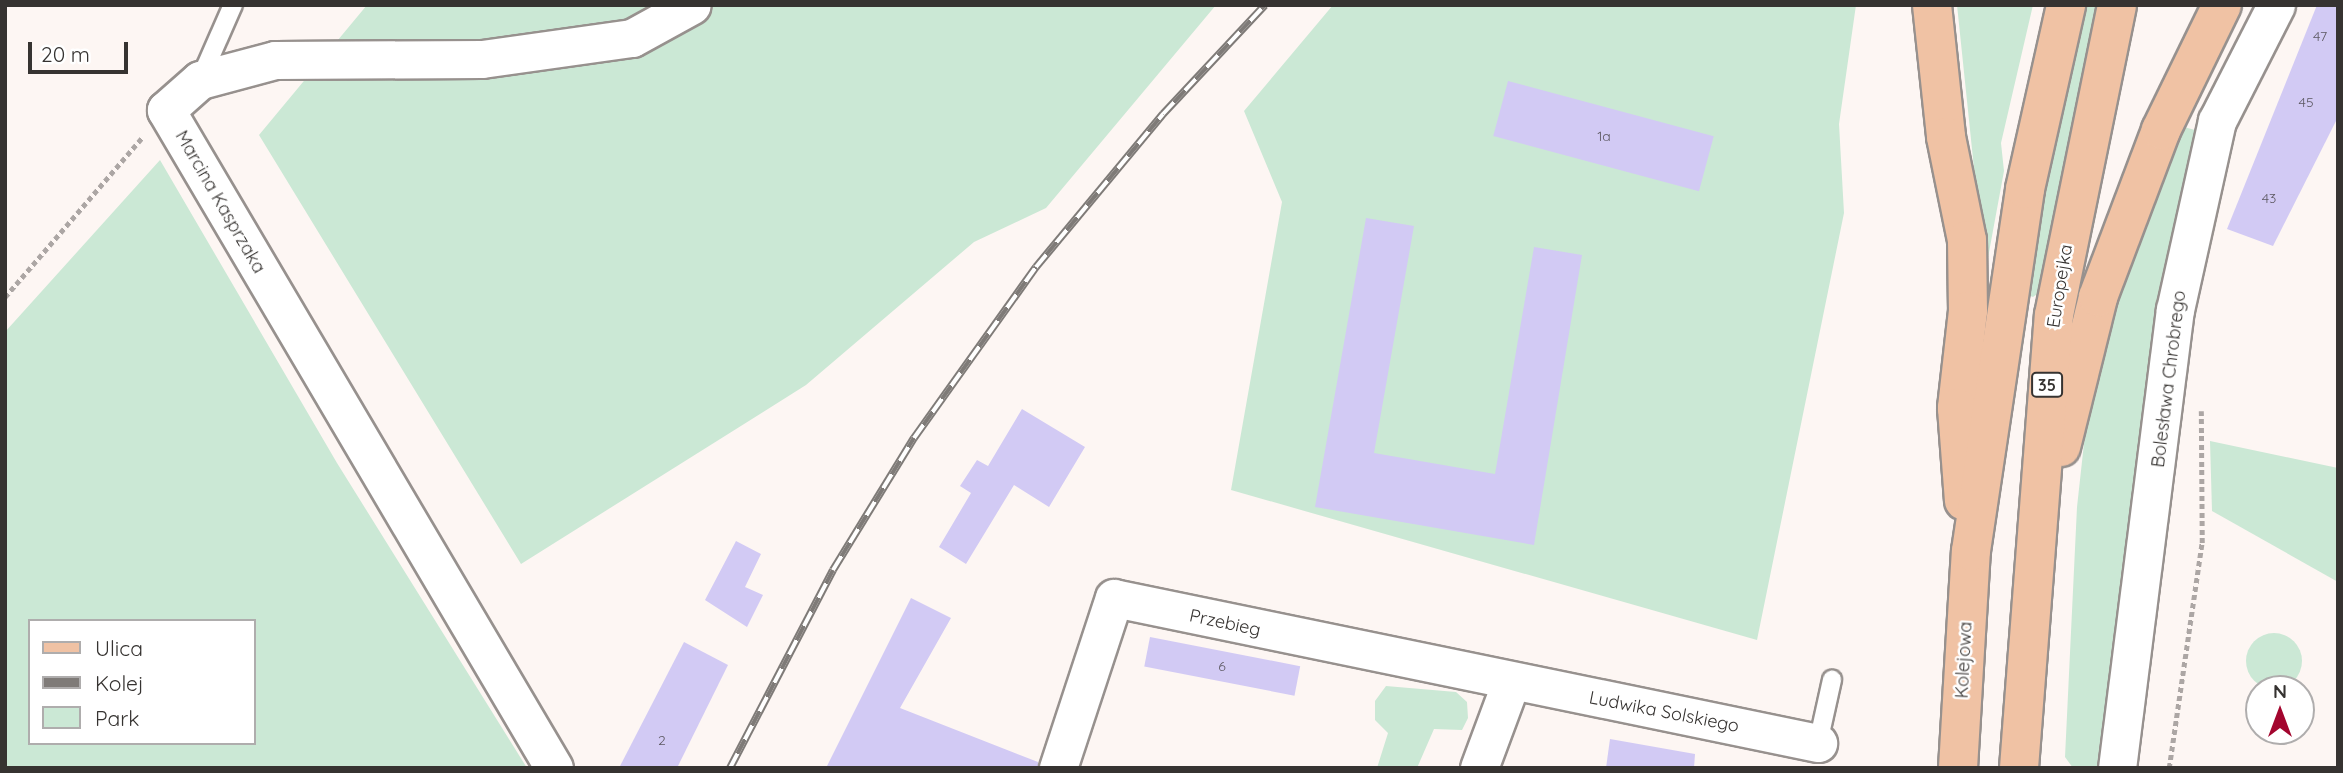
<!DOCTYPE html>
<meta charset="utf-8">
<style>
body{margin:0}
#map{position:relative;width:2343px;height:773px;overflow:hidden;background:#fdf6f3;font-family:Quicksand,sans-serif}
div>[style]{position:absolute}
.green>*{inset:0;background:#cbe8d5}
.round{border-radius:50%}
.building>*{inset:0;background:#d2caf4;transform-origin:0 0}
.path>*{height:4.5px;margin-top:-2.25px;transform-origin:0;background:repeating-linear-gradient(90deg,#aca6a4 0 5px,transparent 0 8.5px)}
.roads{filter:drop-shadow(2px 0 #97918e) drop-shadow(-2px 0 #97918e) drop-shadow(0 2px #97918e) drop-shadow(0 -2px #97918e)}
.lane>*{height:18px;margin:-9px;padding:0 9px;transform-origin:9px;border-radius:9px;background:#fff}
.street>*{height:37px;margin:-18.5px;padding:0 18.5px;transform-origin:18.5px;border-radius:18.5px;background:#fff}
.primary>*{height:38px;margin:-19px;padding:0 19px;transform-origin:19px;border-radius:19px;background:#f0c2a4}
.rail>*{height:8px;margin-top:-4px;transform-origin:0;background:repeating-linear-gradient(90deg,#fff 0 16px,#7f7b78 0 32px);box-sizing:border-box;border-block:2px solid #7f7b78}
span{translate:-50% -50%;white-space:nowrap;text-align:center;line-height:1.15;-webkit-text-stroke:5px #fff;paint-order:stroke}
.number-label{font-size:14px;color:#5d5962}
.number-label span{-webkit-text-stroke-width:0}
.shield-label span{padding:2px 5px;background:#fff;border:2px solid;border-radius:5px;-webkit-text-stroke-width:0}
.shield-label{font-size:16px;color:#363331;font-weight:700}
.street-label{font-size:18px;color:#363331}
.frame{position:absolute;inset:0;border:7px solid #363331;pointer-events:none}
.legend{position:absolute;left:28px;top:619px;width:228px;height:126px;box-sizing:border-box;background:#fff;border:2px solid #afadad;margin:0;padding:9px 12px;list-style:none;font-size:21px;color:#363331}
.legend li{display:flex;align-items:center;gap:14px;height:35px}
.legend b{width:35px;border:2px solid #afadad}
.north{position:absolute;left:2245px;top:675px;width:70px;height:70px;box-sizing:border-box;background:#fff;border:2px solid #afadad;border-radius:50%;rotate:0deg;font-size:19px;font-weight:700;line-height:28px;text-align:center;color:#363331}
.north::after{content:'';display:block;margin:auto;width:24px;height:32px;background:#a3052e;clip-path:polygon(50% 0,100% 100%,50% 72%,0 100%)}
.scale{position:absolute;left:28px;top:42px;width:100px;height:32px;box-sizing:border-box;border:4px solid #363331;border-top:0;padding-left:9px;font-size:21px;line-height:24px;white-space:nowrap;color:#363331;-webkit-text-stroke:5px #fff;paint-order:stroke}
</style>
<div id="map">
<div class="green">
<div style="clip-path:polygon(367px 5px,1216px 5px,1046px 208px,974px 242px,806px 385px,521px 564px,259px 135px)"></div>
<div style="clip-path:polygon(1333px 5px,1856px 5px,1839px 124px,1844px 213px,1757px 640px,1231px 490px,1282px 202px,1244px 111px)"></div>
<div style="clip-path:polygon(1957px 5px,2033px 5px,2001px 143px,2004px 171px,1985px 274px)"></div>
<div style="clip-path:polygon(2082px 5px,2097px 5px,2040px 292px,2033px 297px,2028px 295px,2048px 158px)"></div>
<div style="clip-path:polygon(2179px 118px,2184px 127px,2206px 133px,2105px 768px,2073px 768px,2065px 757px,2077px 507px,2088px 407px,2105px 326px)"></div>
<div style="clip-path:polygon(evenodd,160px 160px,337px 463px,527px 768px,5px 768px,5px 332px,160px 160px,30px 621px,254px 621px,254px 743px,30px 743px,30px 621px)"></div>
<div style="clip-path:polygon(2210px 441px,2338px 468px,2338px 582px,2212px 511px)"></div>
<div class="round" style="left:2246px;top:633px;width:56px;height:56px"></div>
<div style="clip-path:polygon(1386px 686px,1456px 692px,1467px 702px,1468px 718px,1462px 730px,1434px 729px,1417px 768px,1377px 768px,1388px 733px,1375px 720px,1375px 701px)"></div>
</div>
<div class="building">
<div style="clip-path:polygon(2317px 5px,2338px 5px,2338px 117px,2273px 246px,2227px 229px)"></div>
<div style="left:1508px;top:81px;width:213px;height:57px;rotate:15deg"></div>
<div style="clip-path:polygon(1366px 218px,1414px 226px,1374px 453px,1495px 474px,1534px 247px,1582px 255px,1534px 545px,1315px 507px)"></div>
<div style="clip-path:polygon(1022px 409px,1085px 447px,1049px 507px,1014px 485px,966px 564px,939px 547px,971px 493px,960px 486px,977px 460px,988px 466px)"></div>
<div style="clip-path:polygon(736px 541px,761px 554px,745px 587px,763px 595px,747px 627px,705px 600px)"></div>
<div style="clip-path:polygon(911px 598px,951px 618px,900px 708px,1038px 762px,1038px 768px,826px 768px)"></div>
<div style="left:1150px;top:637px;width:153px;height:30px;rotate:11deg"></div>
<div style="clip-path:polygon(684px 642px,728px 665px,677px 768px,619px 768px)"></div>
<div style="clip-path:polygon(1610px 739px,1695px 754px,1694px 768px,1606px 768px)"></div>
</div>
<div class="path">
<div style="left:5px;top:297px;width:210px;rotate:-49.3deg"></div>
<div style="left:2169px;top:768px;width:227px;rotate:-81.7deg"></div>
<div style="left:2202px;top:543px;width:132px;rotate:-90.4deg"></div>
</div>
<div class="roads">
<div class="lane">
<div style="left:200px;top:80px;width:82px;rotate:-66.3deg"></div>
<div style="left:1818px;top:743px;width:65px;rotate:-77.5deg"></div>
</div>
<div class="street">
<div style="left:554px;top:768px;width:764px;rotate:-120.53deg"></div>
<div style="left:166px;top:110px;width:45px;rotate:-41.4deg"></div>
<div style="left:200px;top:80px;width:78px;rotate:-14.9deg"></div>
<div style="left:275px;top:60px;width:207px;rotate:-0.3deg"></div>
<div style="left:482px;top:59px;width:151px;rotate:-8deg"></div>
<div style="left:632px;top:38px;width:68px;rotate:-28.8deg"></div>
<div style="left:1058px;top:768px;width:179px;rotate:-71.8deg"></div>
<div style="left:1114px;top:598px;width:719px;rotate:11.64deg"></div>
<div style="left:1479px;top:768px;width:92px;rotate:-69.6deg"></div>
<div style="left:2117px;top:768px;width:462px;rotate:-82.8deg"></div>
<div style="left:2175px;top:310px;width:194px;rotate:-77.5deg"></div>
<div style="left:2217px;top:121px;width:130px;rotate:-63deg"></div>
</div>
<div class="primary">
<div style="left:1932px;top:5px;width:133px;rotate:83.9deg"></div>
<div style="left:1946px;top:137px;width:105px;rotate:78.5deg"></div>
<div style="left:1967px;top:240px;width:71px;rotate:89.2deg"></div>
<div style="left:1968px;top:311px;width:98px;rotate:96.5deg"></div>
<div style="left:1957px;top:408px;width:93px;rotate:85.7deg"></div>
<div style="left:2061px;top:447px;width:154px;rotate:-76.1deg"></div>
<div style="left:2098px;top:297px;width:178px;rotate:-69.3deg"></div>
<div style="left:2161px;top:130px;width:139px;rotate:-64deg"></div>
<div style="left:1958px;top:768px;width:217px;rotate:-86.6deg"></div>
<div style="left:1971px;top:551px;width:366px;rotate:-81.5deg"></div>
<div style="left:2025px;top:189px;width:189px;rotate:-77.4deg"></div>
<div style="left:2019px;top:768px;width:454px;rotate:-85.6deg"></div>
<div style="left:2054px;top:315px;width:316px;rotate:-78.5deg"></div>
</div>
</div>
<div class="rail">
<div style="left:730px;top:768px;width:223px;rotate:-62.5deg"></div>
<div style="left:833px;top:570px;width:155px;rotate:-58.5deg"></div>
<div style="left:914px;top:438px;width:210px;rotate:-54.5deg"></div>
<div style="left:1036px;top:267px;width:199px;rotate:-50.3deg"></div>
<div style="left:1163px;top:114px;width:149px;rotate:-46.9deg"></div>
</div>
<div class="number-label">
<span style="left:2320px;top:36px">47</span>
<span style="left:2306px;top:102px">45</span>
<span style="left:1604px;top:136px">1a</span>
<span style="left:2269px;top:198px">43</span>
<span style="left:1222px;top:666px">6</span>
<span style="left:662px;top:740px">2</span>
</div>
<div class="shield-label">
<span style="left:2047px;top:385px">35</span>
</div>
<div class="street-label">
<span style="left:220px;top:202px;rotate:60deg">Marcina Kasprzaka</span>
<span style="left:2060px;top:286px;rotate:-81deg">Europejka</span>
<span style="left:2169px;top:379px;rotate:-83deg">Bolesława Chrobrego</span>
<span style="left:1225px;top:623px;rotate:12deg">Przebieg</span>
<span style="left:1964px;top:660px;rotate:-87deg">Kolejowa</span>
<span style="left:1664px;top:712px;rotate:11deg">Ludwika Solskiego</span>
</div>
<div class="frame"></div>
<ul class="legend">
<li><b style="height:9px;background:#f0c2a4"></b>Ulica</li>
<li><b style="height:9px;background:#7f7b78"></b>Kolej</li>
<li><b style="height:19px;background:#cbe8d5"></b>Park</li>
</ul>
<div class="north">N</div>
<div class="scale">20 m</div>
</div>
